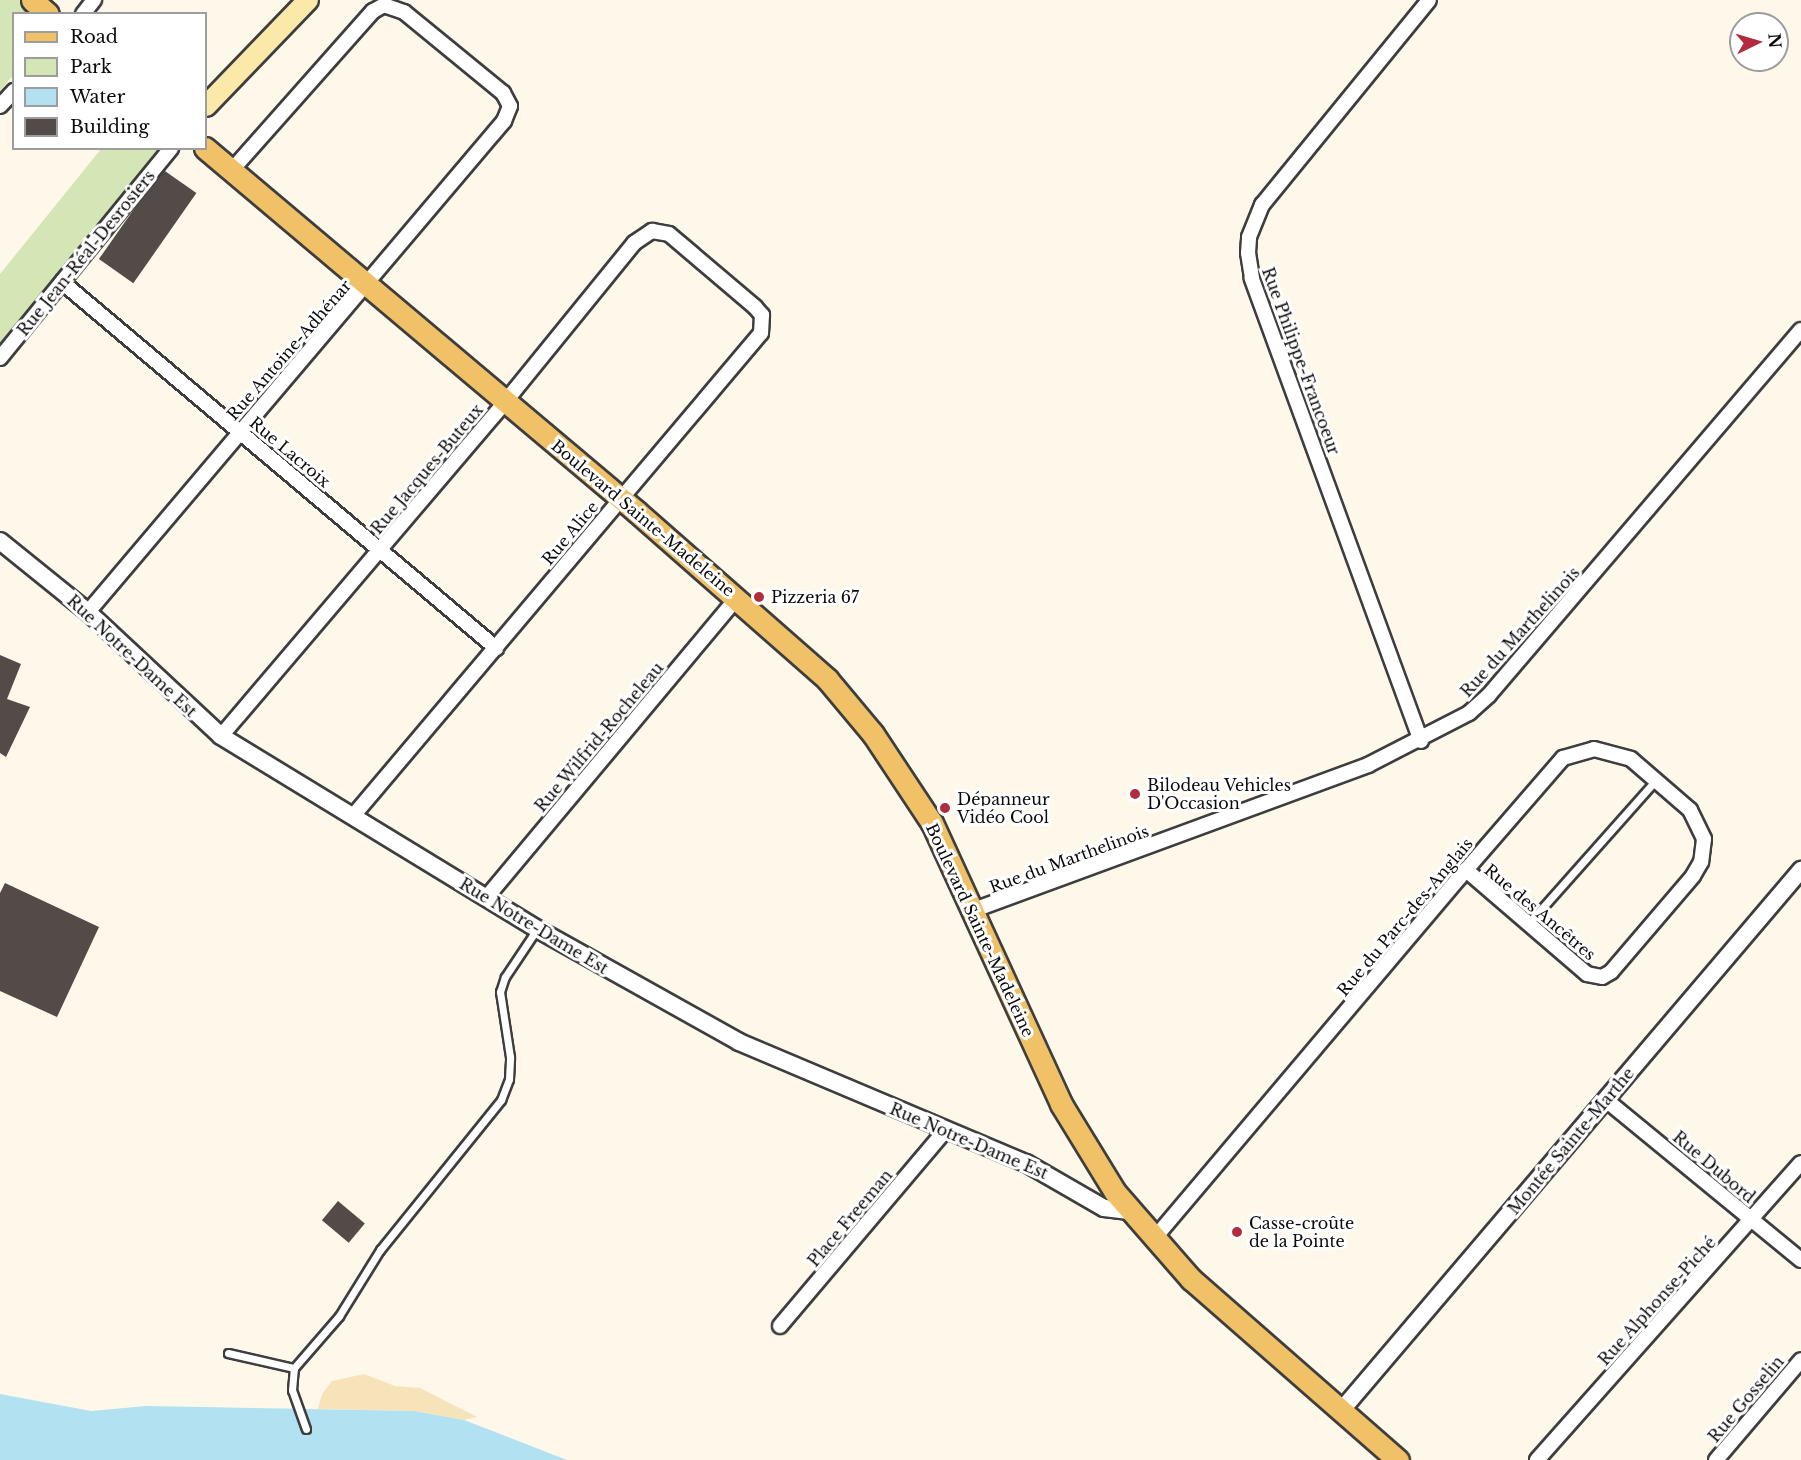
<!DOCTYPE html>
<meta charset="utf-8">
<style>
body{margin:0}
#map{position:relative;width:1801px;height:1460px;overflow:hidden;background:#fef8ea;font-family:"Libre Baskerville",serif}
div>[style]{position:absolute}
.green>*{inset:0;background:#d4e5b6}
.sand>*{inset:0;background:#f7e3b9}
.water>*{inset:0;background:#b2e1f2}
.building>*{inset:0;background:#534b48;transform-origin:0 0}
.roads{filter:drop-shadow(2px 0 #3e3e3e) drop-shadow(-2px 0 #3e3e3e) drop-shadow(0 2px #3e3e3e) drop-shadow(0 -2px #3e3e3e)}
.service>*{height:7px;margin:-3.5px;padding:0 3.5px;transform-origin:3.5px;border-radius:3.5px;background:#fff}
.minor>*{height:14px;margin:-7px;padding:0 7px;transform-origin:7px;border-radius:7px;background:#fff}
.tertiary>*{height:16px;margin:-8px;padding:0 8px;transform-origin:8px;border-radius:8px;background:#fff}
.secondary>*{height:20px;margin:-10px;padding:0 10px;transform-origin:10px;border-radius:10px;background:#fae9a9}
.primary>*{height:21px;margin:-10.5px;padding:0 10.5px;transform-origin:10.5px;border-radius:10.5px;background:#f1c167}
.dots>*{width:16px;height:16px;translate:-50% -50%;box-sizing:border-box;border:3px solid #fff;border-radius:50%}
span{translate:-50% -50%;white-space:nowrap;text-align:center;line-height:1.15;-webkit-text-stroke:6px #fff;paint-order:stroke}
.street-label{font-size:16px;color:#0b0b0b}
.poi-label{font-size:16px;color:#0b0b0b}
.left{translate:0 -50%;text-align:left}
.legend{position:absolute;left:12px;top:12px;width:195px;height:138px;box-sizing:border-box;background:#fff;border:2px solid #9d9d9d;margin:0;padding:8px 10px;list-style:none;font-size:18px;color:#0b0b0b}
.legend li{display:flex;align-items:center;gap:12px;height:30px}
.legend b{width:30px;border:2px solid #9d9d9d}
.north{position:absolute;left:1729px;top:12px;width:60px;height:60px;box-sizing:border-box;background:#fff;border:2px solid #9d9d9d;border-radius:50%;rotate:85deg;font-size:16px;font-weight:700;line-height:24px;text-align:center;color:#0b0b0b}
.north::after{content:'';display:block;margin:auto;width:21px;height:27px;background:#b22c40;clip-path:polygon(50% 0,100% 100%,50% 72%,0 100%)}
</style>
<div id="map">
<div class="green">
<div style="clip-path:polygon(0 0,21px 0,37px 13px,14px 14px,13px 75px,0 91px)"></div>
<div style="clip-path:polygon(101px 149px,166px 149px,0 350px,0 274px)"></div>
</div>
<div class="sand">
<div style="clip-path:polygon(364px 1374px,395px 1386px,420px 1388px,477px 1417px,464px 1420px,414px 1411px,318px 1409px,322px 1394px,332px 1381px)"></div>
</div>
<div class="water">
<div style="clip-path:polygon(0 1394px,91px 1411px,146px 1406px,414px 1411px,464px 1420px,567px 1460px,0 1460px)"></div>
</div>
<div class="building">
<div style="left:162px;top:169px;width:42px;height:110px;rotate:35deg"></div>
<div style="clip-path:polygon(0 655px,21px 664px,7px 699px,30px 707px,6px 757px,0 753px)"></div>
<div style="clip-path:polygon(5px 883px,99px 927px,57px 1017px,0 991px,0 893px)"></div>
<div style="left:338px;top:1201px;width:35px;height:25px;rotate:40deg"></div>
</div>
<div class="roads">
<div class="service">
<div style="left:1528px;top:924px;width:193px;rotate:-48.4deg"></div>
<div style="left:228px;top:1353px;width:68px;rotate:12.8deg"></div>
<div style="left:306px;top:1429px;width:41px;rotate:-109.7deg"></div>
<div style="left:292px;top:1390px;width:22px;rotate:-85deg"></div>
<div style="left:294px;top:1368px;width:69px;rotate:-49.1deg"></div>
<div style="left:339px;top:1316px;width:78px;rotate:-58.2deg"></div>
<div style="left:380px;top:1250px;width:193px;rotate:-51.1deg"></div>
<div style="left:501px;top:1100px;width:22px;rotate:-69deg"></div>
<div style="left:509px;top:1079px;width:22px;rotate:-87deg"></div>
<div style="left:510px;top:1057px;width:66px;rotate:-98.7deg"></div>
<div style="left:500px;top:992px;width:16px;rotate:-72deg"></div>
<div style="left:505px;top:977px;width:58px;rotate:-56.3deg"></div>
</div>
<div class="minor">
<div style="left:83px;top:14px;width:18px;rotate:-52deg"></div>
<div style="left:0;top:106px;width:21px;rotate:-47deg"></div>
<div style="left:62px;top:282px;width:568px;rotate:40.14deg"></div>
<div style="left:0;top:358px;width:271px;rotate:-50.8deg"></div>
<div style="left:88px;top:612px;width:644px;rotate:-49.73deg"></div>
<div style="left:504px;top:121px;width:16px;rotate:-68deg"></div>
<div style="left:510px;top:106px;width:15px;rotate:-118deg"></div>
<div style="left:503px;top:93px;width:128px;rotate:-140.7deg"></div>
<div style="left:404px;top:12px;width:21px;rotate:-161deg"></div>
<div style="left:384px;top:5px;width:13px;rotate:151deg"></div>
<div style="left:373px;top:11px;width:213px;rotate:131.6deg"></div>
<div style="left:221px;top:736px;width:438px;rotate:-49.6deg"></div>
<div style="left:505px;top:402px;width:205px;rotate:-50.9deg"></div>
<div style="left:634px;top:243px;width:22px;rotate:-34deg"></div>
<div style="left:652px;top:231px;width:17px;rotate:10deg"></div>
<div style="left:669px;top:234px;width:113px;rotate:40.3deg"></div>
<div style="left:755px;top:307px;width:11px;rotate:49deg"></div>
<div style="left:762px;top:315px;width:18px;rotate:93deg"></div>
<div style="left:761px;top:333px;width:631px;rotate:130.18deg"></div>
<div style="left:1421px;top:741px;width:493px;rotate:-110.1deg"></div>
<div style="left:1252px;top:278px;width:25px;rotate:-99deg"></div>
<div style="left:1248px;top:253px;width:16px;rotate:-86deg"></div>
<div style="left:1249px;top:237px;width:35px;rotate:-68deg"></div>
<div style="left:1262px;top:205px;width:264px;rotate:-50.8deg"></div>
<div style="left:486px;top:898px;width:391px;rotate:-50.1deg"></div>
<div style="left:974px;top:910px;width:420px;rotate:-20.2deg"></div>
<div style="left:1368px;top:765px;width:114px;rotate:-27.2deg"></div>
<div style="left:1469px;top:713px;width:27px;rotate:-42deg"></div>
<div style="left:1489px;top:695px;width:480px;rotate:-49.5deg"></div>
<div style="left:1606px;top:1100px;width:252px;rotate:39.4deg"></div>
<div style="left:1153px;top:1240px;width:474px;rotate:-49.8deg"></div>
<div style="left:1459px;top:878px;width:159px;rotate:-49.1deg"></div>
<div style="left:1563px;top:758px;width:32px;rotate:-16deg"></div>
<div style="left:1594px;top:749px;width:38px;rotate:15deg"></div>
<div style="left:1631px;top:759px;width:78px;rotate:40.8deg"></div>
<div style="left:1690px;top:810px;width:32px;rotate:64deg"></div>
<div style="left:1704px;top:839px;width:23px;rotate:97deg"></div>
<div style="left:1701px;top:862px;width:16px;rotate:120deg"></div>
<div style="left:1693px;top:876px;width:126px;rotate:130.5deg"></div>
<div style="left:1611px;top:972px;width:10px;rotate:151deg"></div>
<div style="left:1602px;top:977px;width:15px;rotate:-169deg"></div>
<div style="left:1587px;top:974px;width:160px;rotate:-139.3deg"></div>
<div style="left:780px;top:1326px;width:255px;rotate:-49.8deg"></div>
<div style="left:1537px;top:1460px;width:397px;rotate:-48.4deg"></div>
<div style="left:1716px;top:1460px;width:131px;rotate:-49.6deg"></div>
</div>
<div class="tertiary">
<div style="left:0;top:541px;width:113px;rotate:38.9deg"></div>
<div style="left:88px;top:612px;width:182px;rotate:43deg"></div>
<div style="left:221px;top:736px;width:370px;rotate:31.4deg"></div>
<div style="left:537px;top:929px;width:231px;rotate:29.2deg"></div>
<div style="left:739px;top:1042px;width:311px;rotate:22.9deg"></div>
<div style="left:1026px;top:1163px;width:90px;rotate:30deg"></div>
<div style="left:1104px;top:1208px;width:25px;rotate:7deg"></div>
<div style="left:1340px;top:1412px;width:712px;rotate:-49.62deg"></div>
</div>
<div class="secondary">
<div style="left:206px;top:106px;width:147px;rotate:-46.1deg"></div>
</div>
<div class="primary">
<div style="left:32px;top:0;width:21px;rotate:41deg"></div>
<div style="left:205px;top:148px;width:565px;rotate:40.12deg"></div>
<div style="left:637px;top:512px;width:253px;rotate:41.3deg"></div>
<div style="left:827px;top:679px;width:72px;rotate:50.1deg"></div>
<div style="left:873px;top:734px;width:107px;rotate:56.5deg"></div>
<div style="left:932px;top:823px;width:309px;rotate:65.3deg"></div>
<div style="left:1061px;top:1104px;width:103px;rotate:58.5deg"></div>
<div style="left:1115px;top:1192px;width:116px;rotate:48.9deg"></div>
<div style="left:1191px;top:1279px;width:275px;rotate:41.2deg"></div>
</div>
</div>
<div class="dots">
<div style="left:759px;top:597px;background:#b22c40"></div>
<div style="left:1135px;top:794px;background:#b22c40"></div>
<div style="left:945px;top:808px;background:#b22c40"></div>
<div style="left:1237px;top:1232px;background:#b22c40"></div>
</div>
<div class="street-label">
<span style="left:86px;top:253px;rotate:-51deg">Rue Jean-Réal-Desrosiers</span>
<span style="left:289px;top:350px;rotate:-49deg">Rue Antoine-Adhénar</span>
<span style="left:1301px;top:361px;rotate:70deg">Rue Philippe-Francoeur</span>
<span style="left:290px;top:452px;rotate:40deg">Rue Lacroix</span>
<span style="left:427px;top:469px;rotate:-50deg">Rue Jacques-Buteux</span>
<span style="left:643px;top:518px;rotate:40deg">Boulevard Sainte-Madeleine</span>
<span style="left:570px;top:533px;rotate:-50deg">Rue Alice</span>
<span style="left:1520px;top:632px;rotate:-48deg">Rue du Marthelinois</span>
<span style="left:132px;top:656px;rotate:43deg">Rue Notre-Dame Est</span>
<span style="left:599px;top:737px;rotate:-50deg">Rue Wilfrid-Rocheleau</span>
<span style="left:1069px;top:859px;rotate:-20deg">Rue du Marthelinois</span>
<span style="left:1540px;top:912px;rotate:40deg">Rue des Ancêtres</span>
<span style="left:1405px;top:917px;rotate:-50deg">Rue du Parc-des-Anglais</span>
<span style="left:534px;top:926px;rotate:31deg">Rue Notre-Dame Est</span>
<span style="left:980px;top:930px;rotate:65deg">Boulevard Sainte-Madeleine</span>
<span style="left:969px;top:1141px;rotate:23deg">Rue Notre-Dame Est</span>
<span style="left:1571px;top:1141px;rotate:-50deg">Montée Sainte-Marthe</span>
<span style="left:1714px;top:1167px;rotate:40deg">Rue Dubord</span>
<span style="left:850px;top:1218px;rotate:-50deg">Place Freeman</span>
<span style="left:1657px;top:1301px;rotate:-48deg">Rue Alphonse-Piché</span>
<span style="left:1746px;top:1399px;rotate:-50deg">Rue Gosselin</span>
</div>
<div class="poi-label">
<span class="left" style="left:771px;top:597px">Pizzeria 67</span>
<span class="left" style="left:1147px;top:794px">Bilodeau Vehicles<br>D'Occasion</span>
<span class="left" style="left:957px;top:808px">Dépanneur<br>Vidéo Cool</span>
<span class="left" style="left:1249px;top:1232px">Casse-croûte<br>de la Pointe</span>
</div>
<ul class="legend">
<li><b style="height:8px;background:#f1c167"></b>Road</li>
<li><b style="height:16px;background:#d4e5b6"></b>Park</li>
<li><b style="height:16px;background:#b2e1f2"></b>Water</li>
<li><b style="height:16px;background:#534b48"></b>Building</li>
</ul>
<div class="north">N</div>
</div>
